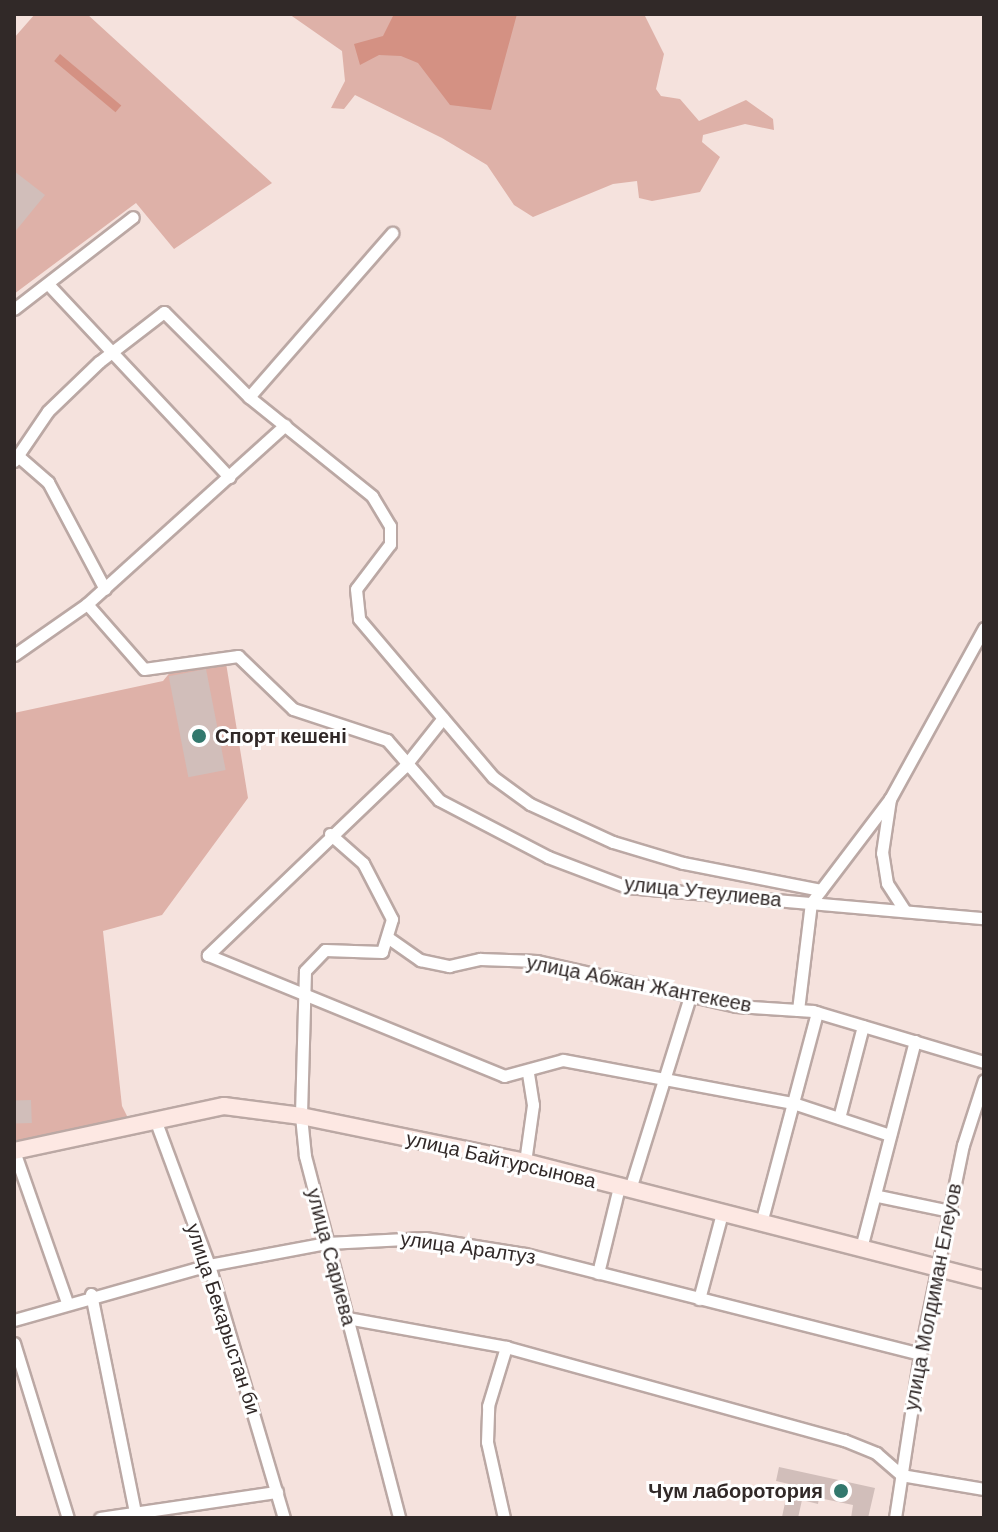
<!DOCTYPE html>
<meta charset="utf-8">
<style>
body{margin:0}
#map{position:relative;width:998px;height:1532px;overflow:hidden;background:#f5e2dd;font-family:"DM Sans",sans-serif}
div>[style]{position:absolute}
.green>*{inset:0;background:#deb1a8}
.water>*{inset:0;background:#d49183;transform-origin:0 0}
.building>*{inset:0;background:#d1beba;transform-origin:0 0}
.roads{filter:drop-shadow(2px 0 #bba8a4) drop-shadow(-2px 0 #bba8a4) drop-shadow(0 2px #bba8a4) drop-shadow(0 -2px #bba8a4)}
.street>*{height:11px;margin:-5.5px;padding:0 5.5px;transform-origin:5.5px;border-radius:5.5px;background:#fff}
.secondary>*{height:16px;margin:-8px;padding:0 8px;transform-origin:8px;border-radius:8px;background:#fde8e3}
.dots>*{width:22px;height:22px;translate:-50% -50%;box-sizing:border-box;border:4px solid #fff;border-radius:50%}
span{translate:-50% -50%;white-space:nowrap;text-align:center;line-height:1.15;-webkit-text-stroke:6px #fff;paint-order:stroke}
.poi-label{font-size:20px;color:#312928;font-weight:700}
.left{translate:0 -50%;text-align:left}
.right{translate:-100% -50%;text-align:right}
.street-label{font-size:20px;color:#312928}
.frame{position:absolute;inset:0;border:16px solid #312928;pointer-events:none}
</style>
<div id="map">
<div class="green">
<div style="clip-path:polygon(35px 14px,87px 14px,272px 183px,174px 249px,136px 203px,14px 294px,14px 38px)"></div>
<div style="clip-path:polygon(289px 14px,644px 14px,664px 54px,656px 89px,661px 96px,680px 99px,699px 121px,746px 100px,773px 119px,774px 130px,745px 124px,703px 135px,702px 142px,720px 157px,700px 192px,652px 201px,639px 198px,637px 181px,613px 184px,533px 217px,514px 205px,487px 165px,442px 138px,355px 95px,344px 109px,331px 108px,345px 81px,342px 51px)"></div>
<div style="clip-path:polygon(226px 663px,248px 798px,162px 915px,103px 931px,122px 1106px,130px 1122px,14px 1145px,14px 713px,163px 681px,172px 670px)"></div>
</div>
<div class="water">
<div style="clip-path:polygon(394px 14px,517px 14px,491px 110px,450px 105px,418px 63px,401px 56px,379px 55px,360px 65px,354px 44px,383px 36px)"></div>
<div style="left:60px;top:54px;width:80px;height:9px;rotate:40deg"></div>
</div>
<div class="building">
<div style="clip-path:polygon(14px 171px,45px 195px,14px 233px)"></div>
<div style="left:206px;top:669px;width:103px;height:38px;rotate:79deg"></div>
<div style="left:31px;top:1100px;width:23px;height:17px;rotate:88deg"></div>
<div style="clip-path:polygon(779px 1467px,875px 1488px,868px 1518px,851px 1518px,853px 1505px,819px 1498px,818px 1504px,802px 1500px,798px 1518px,782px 1517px,789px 1484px,776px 1481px)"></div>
</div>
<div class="roads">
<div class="street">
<div style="left:48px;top:284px;width:265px;rotate:46.8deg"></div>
<div style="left:14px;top:309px;width:150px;rotate:-37.7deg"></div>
<div style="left:249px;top:397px;width:218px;rotate:-48.9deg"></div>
<div style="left:18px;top:456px;width:40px;rotate:41deg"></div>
<div style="left:48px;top:482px;width:121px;rotate:62deg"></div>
<div style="left:14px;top:461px;width:60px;rotate:-55.8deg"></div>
<div style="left:48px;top:411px;width:71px;rotate:-43.9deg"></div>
<div style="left:99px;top:362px;width:82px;rotate:-37.6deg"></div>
<div style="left:164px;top:312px;width:120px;rotate:45deg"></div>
<div style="left:249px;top:397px;width:158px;rotate:38.8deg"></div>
<div style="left:372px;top:496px;width:35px;rotate:59deg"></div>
<div style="left:390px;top:526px;width:18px;rotate:90deg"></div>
<div style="left:390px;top:544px;width:56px;rotate:127.1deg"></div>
<div style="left:356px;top:589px;width:30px;rotate:84deg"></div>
<div style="left:359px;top:619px;width:207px;rotate:49.7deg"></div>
<div style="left:493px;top:777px;width:46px;rotate:36.1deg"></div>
<div style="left:530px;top:804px;width:91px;rotate:24.6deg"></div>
<div style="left:613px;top:842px;width:73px;rotate:16.7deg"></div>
<div style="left:683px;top:863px;width:140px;rotate:11.1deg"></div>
<div style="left:87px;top:604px;width:86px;rotate:48.8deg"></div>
<div style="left:144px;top:669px;width:95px;rotate:-7.9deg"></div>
<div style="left:238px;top:656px;width:76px;rotate:43.9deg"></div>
<div style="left:293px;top:709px;width:99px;rotate:18.3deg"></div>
<div style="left:387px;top:740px;width:79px;rotate:49.1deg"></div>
<div style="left:439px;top:800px;width:123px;rotate:27.6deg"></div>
<div style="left:548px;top:857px;width:85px;rotate:20.8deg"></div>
<div style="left:627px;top:887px;width:358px;rotate:5deg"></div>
<div style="left:14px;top:655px;width:89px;rotate:-34.9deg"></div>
<div style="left:87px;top:604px;width:267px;rotate:-42.1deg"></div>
<div style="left:443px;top:718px;width:63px;rotate:128.5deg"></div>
<div style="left:404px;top:767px;width:272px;rotate:136.2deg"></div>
<div style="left:208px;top:955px;width:320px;rotate:22.2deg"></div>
<div style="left:504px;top:1076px;width:61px;rotate:-15.2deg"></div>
<div style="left:563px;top:1060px;width:234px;rotate:10.6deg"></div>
<div style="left:793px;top:1103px;width:102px;rotate:18.3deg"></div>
<div style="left:330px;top:834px;width:44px;rotate:41.3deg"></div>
<div style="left:363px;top:863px;width:63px;rotate:62.6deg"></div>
<div style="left:392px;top:919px;width:34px;rotate:107deg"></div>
<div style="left:382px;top:952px;width:57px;rotate:-178deg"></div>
<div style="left:325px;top:950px;width:29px;rotate:134deg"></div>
<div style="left:305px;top:971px;width:145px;rotate:91.6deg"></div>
<div style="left:301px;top:1116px;width:40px;rotate:84.3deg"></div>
<div style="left:305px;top:1156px;width:374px;rotate:75.4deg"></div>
<div style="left:905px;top:911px;width:33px;rotate:-123deg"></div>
<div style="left:887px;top:883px;width:30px;rotate:-99deg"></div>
<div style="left:882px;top:853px;width:55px;rotate:-81.6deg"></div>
<div style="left:890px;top:799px;width:195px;rotate:-61.2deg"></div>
<div style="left:390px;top:939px;width:37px;rotate:35deg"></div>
<div style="left:420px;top:960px;width:30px;rotate:12deg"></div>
<div style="left:449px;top:966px;width:32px;rotate:-13deg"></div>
<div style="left:480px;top:959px;width:57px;rotate:2deg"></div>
<div style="left:537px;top:961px;width:204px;rotate:12.7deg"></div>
<div style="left:736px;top:1006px;width:77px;rotate:3.7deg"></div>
<div style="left:813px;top:1011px;width:178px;rotate:16.6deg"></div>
<div style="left:798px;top:1010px;width:108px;rotate:-83.1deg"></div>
<div style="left:811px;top:903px;width:131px;rotate:-52.8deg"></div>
<div style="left:839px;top:1118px;width:95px;rotate:-75.4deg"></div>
<div style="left:156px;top:1122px;width:153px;rotate:69.7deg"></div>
<div style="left:209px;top:1265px;width:264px;rotate:73.5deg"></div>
<div style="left:14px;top:1151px;width:160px;rotate:70.7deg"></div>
<div style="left:525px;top:1162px;width:58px;rotate:-82deg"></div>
<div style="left:533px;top:1105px;width:32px;rotate:-99deg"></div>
<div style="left:630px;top:1189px;width:202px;rotate:-72.7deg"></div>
<div style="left:878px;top:1196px;width:74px;rotate:11.8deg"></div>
<div style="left:761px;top:1223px;width:218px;rotate:-75.1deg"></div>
<div style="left:861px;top:1248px;width:214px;rotate:-75.4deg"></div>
<div style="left:598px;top:1273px;width:89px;rotate:-76.3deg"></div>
<div style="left:91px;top:1294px;width:228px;rotate:78.6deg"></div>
<div style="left:699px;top:1299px;width:89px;rotate:-75deg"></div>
<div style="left:347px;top:1318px;width:162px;rotate:10.3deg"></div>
<div style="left:506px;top:1347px;width:351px;rotate:15.4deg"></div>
<div style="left:844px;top:1440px;width:35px;rotate:22deg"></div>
<div style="left:876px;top:1453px;width:33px;rotate:41deg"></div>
<div style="left:901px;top:1475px;width:84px;rotate:9.6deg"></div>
<div style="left:14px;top:1320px;width:203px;rotate:-15.8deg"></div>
<div style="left:209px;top:1265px;width:120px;rotate:-10.6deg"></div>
<div style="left:327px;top:1243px;width:98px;rotate:-2.9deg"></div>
<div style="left:425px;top:1238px;width:101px;rotate:9.1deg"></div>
<div style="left:525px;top:1254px;width:407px;rotate:14.2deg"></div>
<div style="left:14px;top:1343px;width:183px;rotate:72.9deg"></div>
<div style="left:100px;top:1518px;width:179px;rotate:-8.4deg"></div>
<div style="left:504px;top:1518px;width:78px;rotate:-102.6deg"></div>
<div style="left:487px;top:1442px;width:36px;rotate:-88deg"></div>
<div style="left:488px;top:1406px;width:62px;rotate:-73deg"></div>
<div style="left:895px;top:1518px;width:166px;rotate:-81.3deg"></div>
<div style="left:920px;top:1354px;width:213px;rotate:-78.4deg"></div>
<div style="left:963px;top:1145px;width:68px;rotate:-72.1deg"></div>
</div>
<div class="secondary">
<div style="left:14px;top:1151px;width:215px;rotate:-12.1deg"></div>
<div style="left:224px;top:1106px;width:78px;rotate:7.4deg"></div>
<div style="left:301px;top:1116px;width:229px;rotate:11.6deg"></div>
<div style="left:525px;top:1162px;width:474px;rotate:14.4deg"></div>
</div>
</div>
<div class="dots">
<div style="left:199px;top:736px;background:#32786d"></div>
<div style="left:841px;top:1491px;background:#32786d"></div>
</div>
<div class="poi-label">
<span class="left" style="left:215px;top:736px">Спорт кешені</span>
<span class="right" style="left:823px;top:1491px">Чум лаборотория</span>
</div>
<div class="street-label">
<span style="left:703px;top:892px;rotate:6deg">улица Утеулиева</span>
<span style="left:639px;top:984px;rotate:11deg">улица Абжан Жантекеев</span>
<span style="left:501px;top:1160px;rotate:13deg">улица Байтурсынова</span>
<span style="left:468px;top:1248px;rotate:8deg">улица Аралтуз</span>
<span style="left:331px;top:1257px;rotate:75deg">улица Сариева</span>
<span style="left:933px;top:1297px;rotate:-79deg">улица Молдиман Елеуов</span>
<span style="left:223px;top:1319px;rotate:72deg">улица Бекарыстан би</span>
</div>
<div class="frame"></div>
</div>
